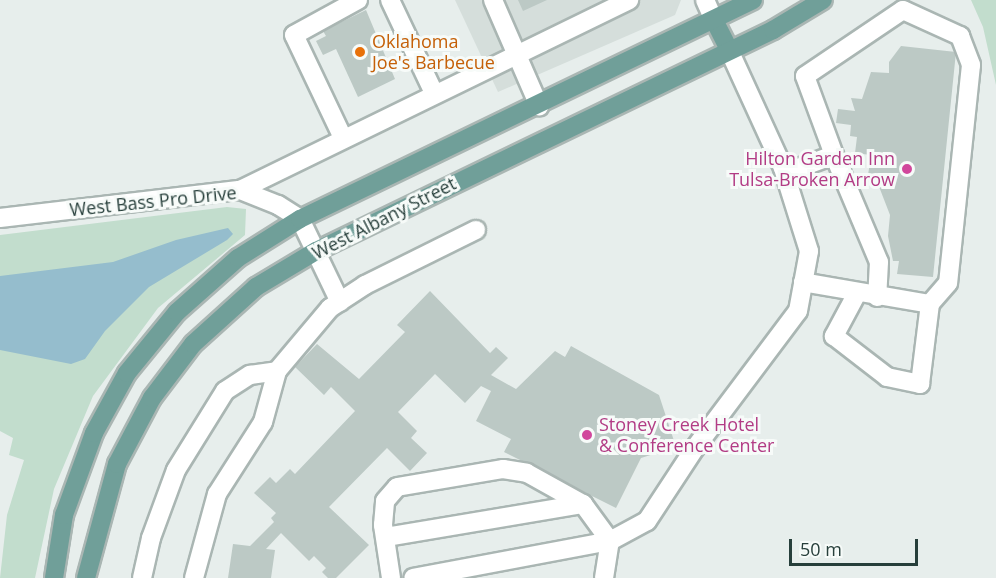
<!DOCTYPE html>
<style>
body{margin:0}
#map{position:relative;width:996px;height:578px;overflow:hidden;background:#e7eeec;font-family:"Open Sans",sans-serif}
div>[style]{position:absolute}
.built>*{inset:0;background:#d5dedb}
.green>*{inset:0;background:#c2ddcd}
.water>*{inset:0;background:#95bdcd}
.building>*{inset:0;background:#bcc9c5}
.roads{filter:drop-shadow(2px 0 #aab6b3) drop-shadow(-2px 0 #aab6b3) drop-shadow(0 2px #aab6b3) drop-shadow(0 -2px #aab6b3)}
.minor>*{height:18px;margin:-9px;padding:0 9px;transform-origin:9px;border-radius:9px;background:#fff}
.major>*{height:18px;margin:-9px;padding:0 9px;transform-origin:9px;border-radius:9px;background:#709f99}
.dots>*{width:16px;height:16px;translate:-50% -50%;box-sizing:border-box;border:3px solid #f7fbf9;border-radius:50%}
span{translate:-50% -50%;white-space:nowrap;text-align:center;line-height:1.15;-webkit-text-stroke:6px #f7fbf9;paint-order:stroke}
.food-label{font-size:18px;color:#c56008}
.left{translate:0 -50%;text-align:left}
.hotel-label{font-size:18px;color:#b23c85}
.right{translate:-100% -50%;text-align:right}
.street-label{font-size:18px;color:#273f3b}
.scale{position:absolute;left:789px;top:539px;width:129px;height:27px;box-sizing:border-box;border:3px solid #273f3b;border-top:0;padding-left:8px;font-size:18px;line-height:21px;white-space:nowrap;color:#273f3b;-webkit-text-stroke:4px #f7fbf9;paint-order:stroke}
</style>
<div id="map">
<div class="built">
<div style="clip-path:polygon(455px 0,681px 0,675px 15px,498px 92px)"></div>
</div>
<div class="green">
<div style="clip-path:polygon(971px 0,996px 0,996px 85px,983px 27px)"></div>
<div style="clip-path:polygon(227px 207px,246px 209px,245px 235px,158px 308px,93px 396px,54px 489px,35px 578px,0 578px,7px 515px,24px 460px,9px 455px,13px 438px,0 431px,0 235px)"></div>
</div>
<div class="water">
<div style="clip-path:polygon(228px 228px,233px 234px,227px 240px,149px 287px,105px 331px,85px 359px,71px 364px,0 350px,0 276px,113px 262px,176px 240px)"></div>
</div>
<div class="building">
<div style="clip-path:polygon(518px 0,547px 0,523px 11px)"></div>
<div style="clip-path:polygon(366px 10px,395px 79px,358px 97px,336px 49px,323px 55px,316px 41px,326px 36px,323px 31px)"></div>
<div style="clip-path:polygon(901px 46px,956px 52px,933px 277px,897px 274px,899px 261px,893px 261px,888px 236px,890px 215px,878px 184px,867px 182px,871px 155px,855px 153px,857px 137px,850px 136px,851px 125px,836px 123px,838px 109px,855px 111px,851px 98px,862px 99px,871px 72px,889px 73px,889px 62px)"></div>
<div style="clip-path:polygon(430px 291px,490px 353px,496px 347px,508px 358px,491px 375px,516px 389px,555px 351px,565px 357px,571px 346px,659px 395px,676px 447px,641px 458px,616px 508px,504px 452px,511px 439px,476px 421px,491px 391px,481px 386px,465px 403px,435px 374px,398px 412px,417px 431px,411px 438px,427px 453px,410px 471px,387px 448px,329px 507px,369px 545px,336px 578px,328px 578px,322px 572px,326px 568px,314px 556px,309px 561px,281px 533px,266px 549px,275px 550px,271px 578px,228px 578px,233px 544px,250px 546px,274px 522px,271px 518px,276px 513px,254px 493px,270px 477px,276px 483px,290px 469px,295px 474px,355px 411px,331px 387px,324px 395px,295px 367px,317px 344px,359px 379px,405px 332px,397px 325px)"></div>
</div>
<div class="roads">
<div class="minor">
<div style="left:390px;top:0;width:103px;rotate:64.7deg"></div>
<div style="left:493px;top:0;width:116px;rotate:66.5deg"></div>
<div style="left:705px;top:0;width:22px;rotate:66deg"></div>
<div style="left:343px;top:138px;width:114px;rotate:-115.4deg"></div>
<div style="left:294px;top:35px;width:73px;rotate:-28.7deg"></div>
<div style="left:834px;top:155px;width:116px;rotate:67.2deg"></div>
<div style="left:879px;top:262px;width:35px;rotate:93deg"></div>
<div style="left:785px;top:173px;width:52px;rotate:-20.2deg"></div>
<div style="left:834px;top:155px;width:84px;rotate:-110.2deg"></div>
<div style="left:805px;top:76px;width:118px;rotate:-34deg"></div>
<div style="left:903px;top:10px;width:63px;rotate:24.5deg"></div>
<div style="left:960px;top:36px;width:31px;rotate:69deg"></div>
<div style="left:971px;top:65px;width:219px;rotate:96deg"></div>
<div style="left:948px;top:283px;width:28px;rotate:131deg"></div>
<div style="left:930px;top:304px;width:129px;rotate:-170.2deg"></div>
<div style="left:240px;top:190px;width:433px;rotate:-26deg"></div>
<div style="left:0;top:218px;width:242px;rotate:-6.7deg"></div>
<div style="left:240px;top:190px;width:41px;rotate:21.5deg"></div>
<div style="left:278px;top:205px;width:26px;rotate:32deg"></div>
<div style="left:300px;top:219px;width:92px;rotate:64.3deg"></div>
<div style="left:856px;top:295px;width:47px;rotate:118.2deg"></div>
<div style="left:834px;top:336px;width:67px;rotate:37.7deg"></div>
<div style="left:887px;top:377px;width:34px;rotate:12deg"></div>
<div style="left:920px;top:384px;width:81px;rotate:-82.9deg"></div>
<div style="left:386px;top:537px;width:200px;rotate:-9.5deg"></div>
<div style="left:142px;top:578px;width:41px;rotate:-77.3deg"></div>
<div style="left:151px;top:538px;width:72px;rotate:-69.8deg"></div>
<div style="left:176px;top:470px;width:93px;rotate:-58.2deg"></div>
<div style="left:225px;top:391px;width:30px;rotate:-33deg"></div>
<div style="left:250px;top:375px;width:27px;rotate:-8deg"></div>
<div style="left:194px;top:578px;width:87px;rotate:-74.7deg"></div>
<div style="left:217px;top:494px;width:85px;rotate:-57.4deg"></div>
<div style="left:263px;top:422px;width:53px;rotate:-74.6deg"></div>
<div style="left:277px;top:371px;width:82px;rotate:-49.9deg"></div>
<div style="left:330px;top:308px;width:42px;rotate:-33.3deg"></div>
<div style="left:365px;top:285px;width:124px;rotate:-26.4deg"></div>
<div style="left:391px;top:578px;width:54px;rotate:-98.6deg"></div>
<div style="left:383px;top:525px;width:24px;rotate:-85deg"></div>
<div style="left:385px;top:501px;width:18px;rotate:-49deg"></div>
<div style="left:397px;top:487px;width:108px;rotate:-9.6deg"></div>
<div style="left:503px;top:469px;width:24px;rotate:9deg"></div>
<div style="left:527px;top:473px;width:64px;rotate:29deg"></div>
<div style="left:583px;top:504px;width:46px;rotate:53.9deg"></div>
<div style="left:610px;top:541px;width:200px;rotate:169.4deg"></div>
<div style="left:604px;top:578px;width:37px;rotate:-81deg"></div>
<div style="left:610px;top:541px;width:42px;rotate:-28.4deg"></div>
<div style="left:647px;top:521px;width:87px;rotate:-56.7deg"></div>
<div style="left:695px;top:448px;width:171px;rotate:-53.1deg"></div>
<div style="left:798px;top:311px;width:61px;rotate:-79.6deg"></div>
<div style="left:809px;top:251px;width:87px;rotate:-107.4deg"></div>
<div style="left:783px;top:168px;width:130px;rotate:-114.6deg"></div>
</div>
<div class="major">
<div style="left:714px;top:20px;width:34px;rotate:63deg"></div>
<div style="left:54px;top:578px;width:64px;rotate:-81deg"></div>
<div style="left:64px;top:515px;width:87px;rotate:-69.9deg"></div>
<div style="left:94px;top:433px;width:68px;rotate:-61.2deg"></div>
<div style="left:127px;top:373px;width:79px;rotate:-50.7deg"></div>
<div style="left:177px;top:312px;width:81px;rotate:-41.5deg"></div>
<div style="left:238px;top:258px;width:73px;rotate:-32.2deg"></div>
<div style="left:300px;top:219px;width:503px;rotate:-25.8deg"></div>
<div style="left:86px;top:578px;width:118px;rotate:-74.8deg"></div>
<div style="left:117px;top:464px;width:75px;rotate:-62.1deg"></div>
<div style="left:152px;top:398px;width:68px;rotate:-52.8deg"></div>
<div style="left:193px;top:344px;width:85px;rotate:-42.1deg"></div>
<div style="left:256px;top:287px;width:70px;rotate:-31deg"></div>
<div style="left:316px;top:251px;width:508px;rotate:-25.81deg"></div>
<div style="left:773px;top:30px;width:58px;rotate:-31deg"></div>
</div>
</div>
<div class="dots">
<div style="left:360px;top:52px;background:#e8710a"></div>
<div style="left:907px;top:169px;background:#d1479c"></div>
<div style="left:587px;top:435px;background:#d1479c"></div>
</div>
<div class="food-label">
<span class="left" style="left:372px;top:52px">Oklahoma<br>Joe's Barbecue</span>
</div>
<div class="hotel-label">
<span class="right" style="left:895px;top:169px">Hilton Garden Inn<br>Tulsa-Broken Arrow</span>
<span class="left" style="left:599px;top:435px">Stoney Creek Hotel<br>&amp; Conference Center</span>
</div>
<div class="street-label">
<span style="left:153px;top:201px;rotate:-6deg">West Bass Pro Drive</span>
<span style="left:384px;top:218px;rotate:-27deg">West Albany Street</span>
</div>
<div class="scale">50 m</div>
</div>
